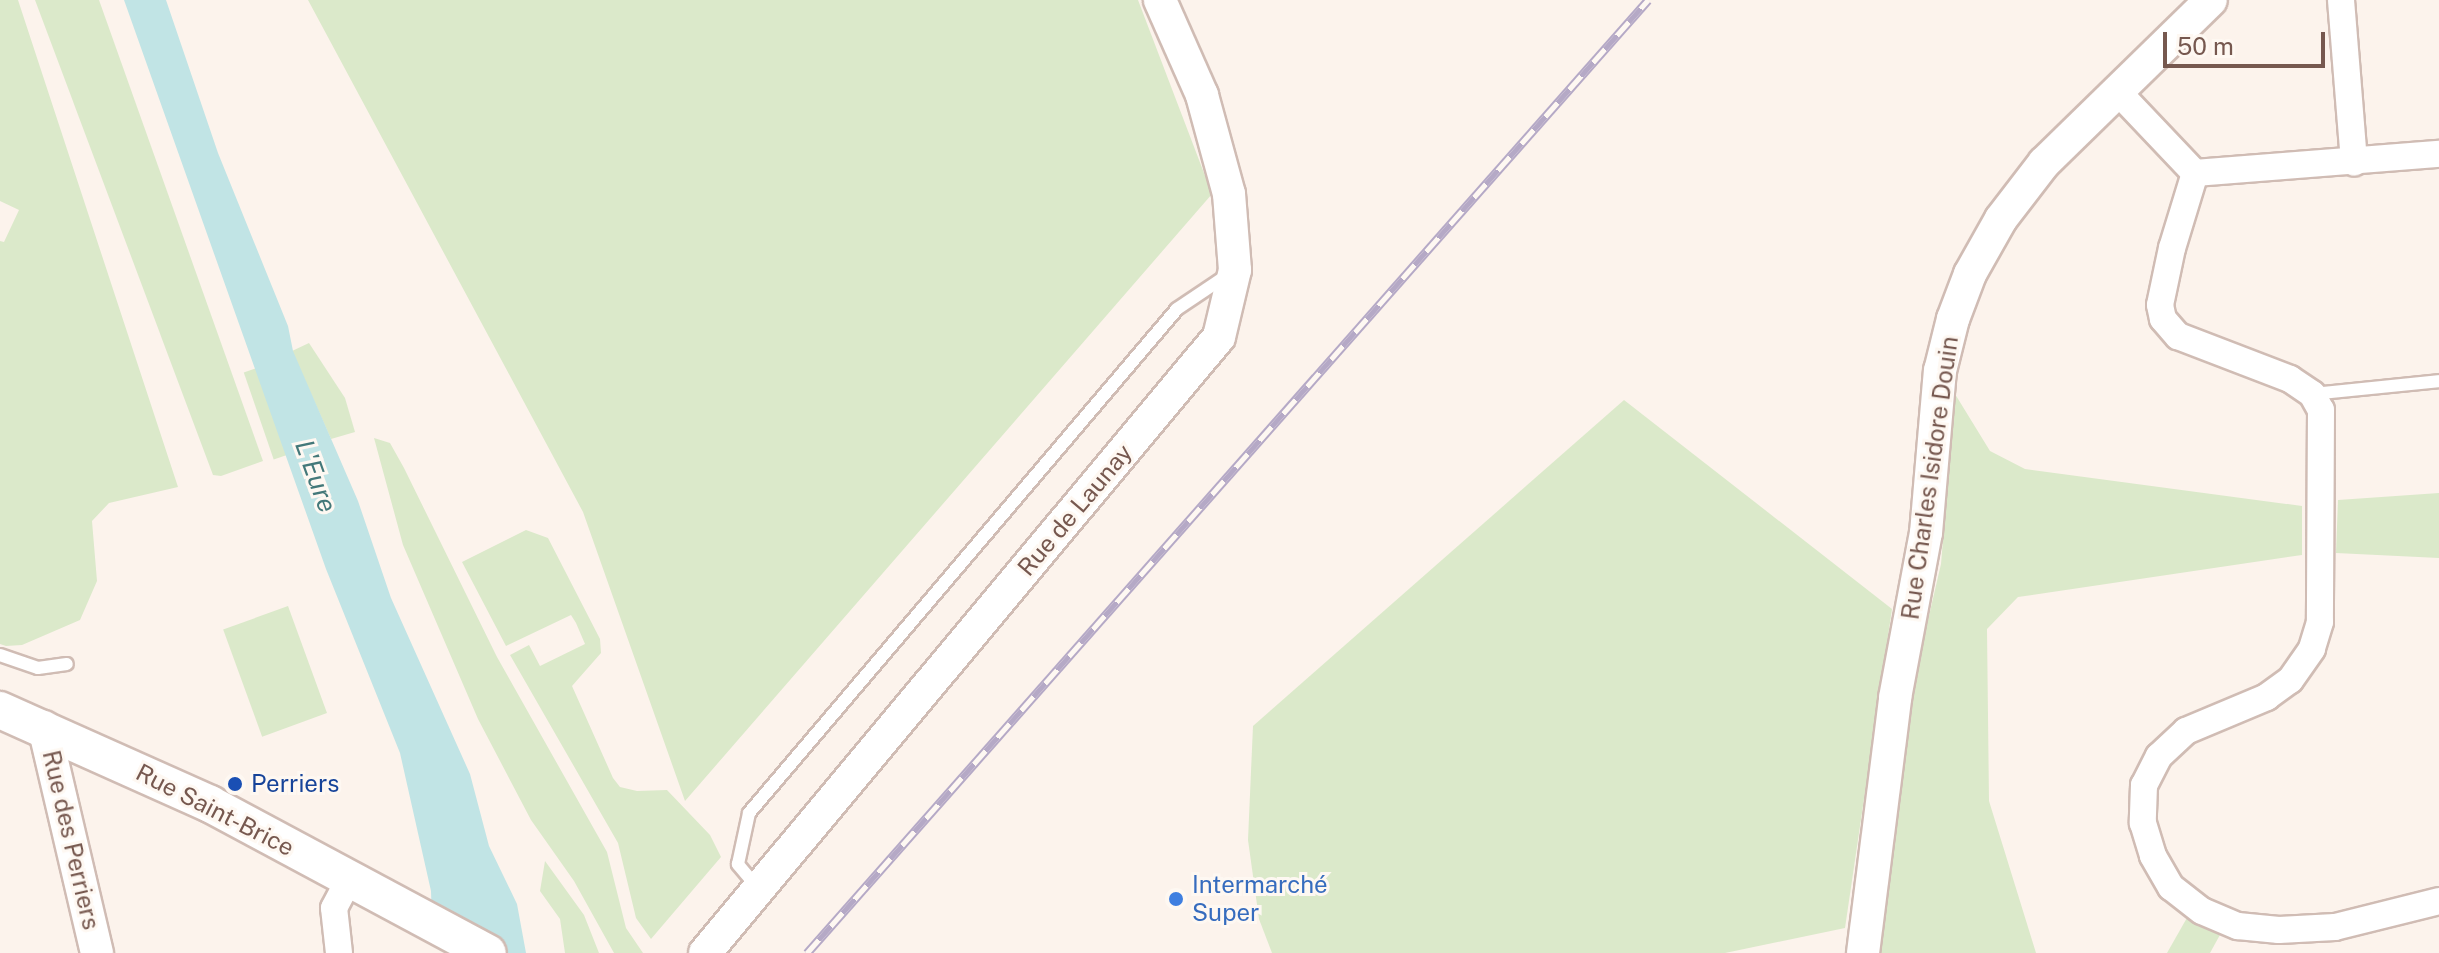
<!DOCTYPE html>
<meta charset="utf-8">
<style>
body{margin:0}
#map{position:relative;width:2439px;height:953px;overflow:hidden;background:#fcf3ec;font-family:"Public Sans",sans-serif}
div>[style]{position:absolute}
.green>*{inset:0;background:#dbe9ca;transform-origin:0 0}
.water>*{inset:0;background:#c1e4e5}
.roads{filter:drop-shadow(2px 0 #d0bcb4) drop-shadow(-2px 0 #d0bcb4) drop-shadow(0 2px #d0bcb4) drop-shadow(0 -2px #d0bcb4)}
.service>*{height:12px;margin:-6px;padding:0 6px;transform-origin:6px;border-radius:6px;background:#fff}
.minor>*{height:26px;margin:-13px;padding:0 13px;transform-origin:13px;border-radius:13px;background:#fff}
.tertiary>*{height:32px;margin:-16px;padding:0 16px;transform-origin:16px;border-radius:16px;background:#fff}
.secondary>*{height:36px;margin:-18px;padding:0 18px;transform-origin:18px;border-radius:18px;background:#fff}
.rail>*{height:9px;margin-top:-4.5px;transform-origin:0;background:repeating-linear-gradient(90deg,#fef8f2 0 18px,#b5a9c6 0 36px);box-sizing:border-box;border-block:2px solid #b5a9c6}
.dots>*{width:22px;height:22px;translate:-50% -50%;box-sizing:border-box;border:4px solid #fef8f2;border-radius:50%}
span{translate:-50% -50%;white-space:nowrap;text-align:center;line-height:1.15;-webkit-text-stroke:6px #fef8f2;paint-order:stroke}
.street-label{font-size:24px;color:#76584f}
.transit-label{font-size:24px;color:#164399}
.left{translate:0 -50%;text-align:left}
.shop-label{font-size:24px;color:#366cbe}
.water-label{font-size:26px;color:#437879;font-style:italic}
.scale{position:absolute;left:2163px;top:32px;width:162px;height:36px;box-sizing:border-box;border:4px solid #76584f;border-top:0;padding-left:10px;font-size:24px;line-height:28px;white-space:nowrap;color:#76584f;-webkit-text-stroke:6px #fef8f2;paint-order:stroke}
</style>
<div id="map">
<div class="green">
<div style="clip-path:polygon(0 0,18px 0,178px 487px,109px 503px,92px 521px,97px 581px,80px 620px,22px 645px,6px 646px,0 644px,0 241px,4px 242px,19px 210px,0 201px)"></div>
<div style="clip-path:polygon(35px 0,99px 0,263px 461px,221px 476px,213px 475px)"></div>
<div style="clip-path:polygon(308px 0,1138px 0,1212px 194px,685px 801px,583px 512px)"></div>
<div style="clip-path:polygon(309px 343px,345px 398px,355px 432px,331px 439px,292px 351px)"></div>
<div style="left:257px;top:368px;width:92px;height:14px;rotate:71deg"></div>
<div style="clip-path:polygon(1955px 394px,1990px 451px,2025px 469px,2302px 506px,2302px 555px,2018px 597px,1987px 629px,1989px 801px,2036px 953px,1880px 953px,1918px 663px,1941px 564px)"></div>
<div style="clip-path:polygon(1624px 400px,1892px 609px,1845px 928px,1725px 953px,1272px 953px,1259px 919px,1248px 840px,1253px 726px)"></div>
<div style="clip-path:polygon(374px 438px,390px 443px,404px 468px,497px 657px,607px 852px,626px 928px,643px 953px,614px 953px,574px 881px,531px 820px,478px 719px,403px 545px)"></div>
<div style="clip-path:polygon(2439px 493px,2439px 558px,2336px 553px,2338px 500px)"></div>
<div style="clip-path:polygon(526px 530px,548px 538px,600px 639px,601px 653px,572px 686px,613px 778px,620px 787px,637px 791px,667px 790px,710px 835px,721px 857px,651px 939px,636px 918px,618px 843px,510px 655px,529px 645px,540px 666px,585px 644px,576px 623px,571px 615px,506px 646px,462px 562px)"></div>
<div style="left:288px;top:606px;width:114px;height:69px;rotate:70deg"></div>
<div style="clip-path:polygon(545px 861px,584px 915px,599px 953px,565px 953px,560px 919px,540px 891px)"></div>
<div style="clip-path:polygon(2188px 916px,2221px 933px,2210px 953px,2167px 953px)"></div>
</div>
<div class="water">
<div style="clip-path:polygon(124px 0,166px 0,218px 153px,288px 326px,293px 351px,358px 501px,391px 598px,470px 774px,489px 846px,517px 904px,526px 953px,445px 953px,432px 923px,431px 891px,400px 753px,326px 569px)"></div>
</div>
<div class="roads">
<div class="service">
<div style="left:2312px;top:394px;width:128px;rotate:-5.8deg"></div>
<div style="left:0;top:655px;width:40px;rotate:18.9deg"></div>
<div style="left:38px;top:668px;width:29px;rotate:-8deg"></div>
<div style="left:757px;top:887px;width:30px;rotate:-130deg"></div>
<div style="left:738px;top:864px;width:52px;rotate:-77.8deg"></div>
<div style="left:749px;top:813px;width:661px;rotate:-49.66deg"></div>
<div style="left:1177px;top:309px;width:63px;rotate:-33.9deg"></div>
</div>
<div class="minor">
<div style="left:2341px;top:0;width:163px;rotate:85.4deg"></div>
<div style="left:2118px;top:92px;width:112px;rotate:46.5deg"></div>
<div style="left:2195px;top:173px;width:78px;rotate:107deg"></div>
<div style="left:2172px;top:248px;width:58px;rotate:101.9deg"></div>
<div style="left:2160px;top:305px;width:14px;rotate:78deg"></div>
<div style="left:2163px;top:319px;width:23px;rotate:49deg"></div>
<div style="left:2178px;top:336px;width:120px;rotate:21deg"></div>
<div style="left:2290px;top:379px;width:27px;rotate:34deg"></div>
<div style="left:2312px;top:394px;width:18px;rotate:61deg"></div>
<div style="left:2321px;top:410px;width:212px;rotate:90.3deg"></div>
<div style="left:2320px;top:622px;width:28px;rotate:107deg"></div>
<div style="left:2312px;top:649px;width:38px;rotate:125deg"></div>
<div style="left:2290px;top:680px;width:29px;rotate:144deg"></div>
<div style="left:2267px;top:697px;width:88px;rotate:157.2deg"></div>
<div style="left:2186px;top:731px;width:37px;rotate:137deg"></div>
<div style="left:2159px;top:756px;width:33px;rotate:117deg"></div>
<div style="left:2144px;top:785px;width:38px;rotate:92deg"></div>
<div style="left:2143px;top:823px;width:34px;rotate:73deg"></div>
<div style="left:2153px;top:856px;width:36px;rotate:60deg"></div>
<div style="left:2171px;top:887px;width:39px;rotate:38deg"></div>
<div style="left:2202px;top:911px;width:39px;rotate:23deg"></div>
<div style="left:2238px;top:926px;width:41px;rotate:5.6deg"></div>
<div style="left:2279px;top:930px;width:56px;rotate:-3.1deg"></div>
<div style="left:2335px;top:927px;width:107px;rotate:-14deg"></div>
<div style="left:2195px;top:173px;width:245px;rotate:-4.5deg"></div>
<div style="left:339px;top:953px;width:45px;rotate:-96.3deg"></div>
<div style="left:334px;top:908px;width:32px;rotate:-62deg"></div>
</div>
<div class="tertiary">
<div style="left:44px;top:727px;width:232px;rotate:76.8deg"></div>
<div style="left:705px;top:953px;width:802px;rotate:-50.16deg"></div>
<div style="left:1219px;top:337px;width:69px;rotate:-76.6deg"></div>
<div style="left:1235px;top:270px;width:76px;rotate:-94.5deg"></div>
<div style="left:1229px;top:194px;width:103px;rotate:-105.3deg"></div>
<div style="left:1202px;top:95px;width:104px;rotate:-113.9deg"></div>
<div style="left:1863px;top:953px;width:257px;rotate:-82.8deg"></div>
<div style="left:1895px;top:698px;width:168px;rotate:-79.4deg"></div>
<div style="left:1926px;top:533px;width:163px;rotate:-85.1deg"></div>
<div style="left:1940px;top:371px;width:54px;rotate:-76deg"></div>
<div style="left:1953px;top:319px;width:48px;rotate:-69.3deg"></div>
<div style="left:1970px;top:274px;width:63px;rotate:-60.6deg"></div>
<div style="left:2001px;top:219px;width:71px;rotate:-52.5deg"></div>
<div style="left:2044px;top:163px;width:233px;rotate:-44.3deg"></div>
</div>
<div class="secondary">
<div style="left:0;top:710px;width:230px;rotate:24.1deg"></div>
<div style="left:210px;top:804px;width:315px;rotate:28.2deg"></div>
</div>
</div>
<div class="rail">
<div style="left:807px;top:953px;width:1271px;rotate:-48.57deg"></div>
</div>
<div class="dots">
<div style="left:235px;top:784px;background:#1a4fb4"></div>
<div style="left:1176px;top:899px;background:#3f7fe0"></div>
</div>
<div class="street-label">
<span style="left:1930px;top:478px;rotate:-82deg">Rue Charles Isidore Douin</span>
<span style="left:1075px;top:510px;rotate:-50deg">Rue de Launay</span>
<span style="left:215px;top:810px;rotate:27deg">Rue Saint-Brice</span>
<span style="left:71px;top:840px;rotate:77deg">Rue des Perriers</span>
</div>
<div class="transit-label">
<span class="left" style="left:251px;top:784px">Perriers</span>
</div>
<div class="shop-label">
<span class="left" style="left:1192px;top:899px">Intermarché<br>Super</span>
</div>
<div class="water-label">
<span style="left:316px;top:476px;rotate:70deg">L'Eure</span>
</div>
<div class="scale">50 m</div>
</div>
